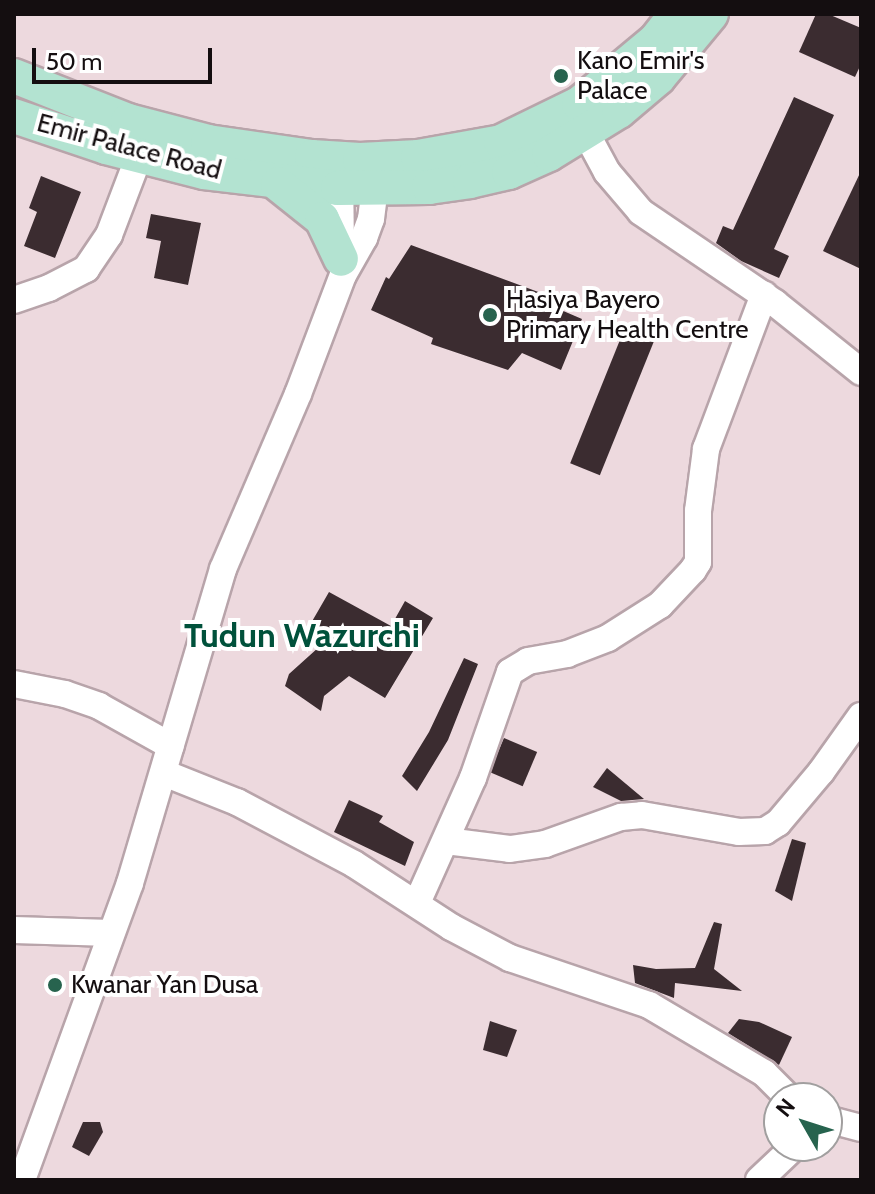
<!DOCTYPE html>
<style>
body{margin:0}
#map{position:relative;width:875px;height:1194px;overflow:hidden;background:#edd9de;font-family:Cabin,sans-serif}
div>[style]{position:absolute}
.building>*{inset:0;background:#3b2c30;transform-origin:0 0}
.roads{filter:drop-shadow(2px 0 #b8a4aa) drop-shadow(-2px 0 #b8a4aa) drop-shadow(0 2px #b8a4aa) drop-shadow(0 -2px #b8a4aa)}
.minor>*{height:26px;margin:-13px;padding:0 13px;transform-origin:13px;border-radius:13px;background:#fff}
.major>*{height:34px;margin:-17px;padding:0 17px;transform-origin:17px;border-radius:17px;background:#b3e3d1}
.dots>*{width:22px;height:22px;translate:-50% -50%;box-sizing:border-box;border:4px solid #fff;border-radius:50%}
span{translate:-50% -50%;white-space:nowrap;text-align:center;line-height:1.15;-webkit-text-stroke:8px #fff;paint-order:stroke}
.poi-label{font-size:26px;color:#140e10}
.left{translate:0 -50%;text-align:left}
.street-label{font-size:26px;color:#140e10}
.district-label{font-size:34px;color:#00513b;font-weight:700}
.frame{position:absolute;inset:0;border:16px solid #140e10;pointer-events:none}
.north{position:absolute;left:763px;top:1082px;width:80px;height:80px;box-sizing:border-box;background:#fff;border:2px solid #a19f9f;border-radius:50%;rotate:309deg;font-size:22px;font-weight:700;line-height:32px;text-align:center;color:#140e10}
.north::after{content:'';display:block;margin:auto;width:28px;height:36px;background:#27634e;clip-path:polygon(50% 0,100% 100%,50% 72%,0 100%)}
.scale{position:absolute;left:32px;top:48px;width:180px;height:36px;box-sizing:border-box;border:4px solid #140e10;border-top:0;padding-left:10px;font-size:24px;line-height:28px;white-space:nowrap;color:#140e10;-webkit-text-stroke:6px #fff;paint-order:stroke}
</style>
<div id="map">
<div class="building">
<div style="clip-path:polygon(816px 14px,828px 14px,861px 28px,861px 64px,855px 77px,799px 52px)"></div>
<div style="clip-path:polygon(794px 97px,834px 115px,774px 249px,789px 256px,779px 278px,741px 261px,716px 243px,723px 226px,733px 230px)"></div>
<div style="clip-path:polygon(861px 171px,861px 269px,823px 251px)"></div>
<div style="clip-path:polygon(41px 176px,81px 192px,55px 258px,24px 246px,37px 212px,29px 208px)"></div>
<div style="clip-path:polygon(151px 214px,201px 223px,188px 285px,154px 278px,161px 241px,146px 238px)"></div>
<div style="clip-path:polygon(411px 245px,541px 293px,540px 301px,582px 319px,561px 370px,522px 353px,508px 370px,431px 344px,433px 338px,371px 310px,386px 277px,389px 279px)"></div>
<div style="left:626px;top:325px;width:32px;height:149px;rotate:22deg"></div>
<div style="clip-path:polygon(329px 592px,391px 626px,405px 601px,433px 618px,385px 698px,349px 676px,324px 696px,321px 711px,285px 686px,289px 674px,319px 647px,303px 637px)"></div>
<div style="clip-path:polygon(464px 658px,478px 664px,448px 740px,417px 791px,402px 776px,429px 732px)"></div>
<div style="left:504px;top:738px;width:36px;height:37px;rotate:23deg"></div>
<div style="clip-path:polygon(607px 768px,644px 799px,621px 801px,593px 787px)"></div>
<div style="clip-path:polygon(349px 800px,383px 816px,379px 822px,414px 842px,405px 866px,334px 832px)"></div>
<div style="clip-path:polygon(792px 839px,806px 843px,792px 901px,775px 891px)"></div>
<div style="clip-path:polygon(714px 922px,722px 924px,714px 969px,742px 991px,675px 983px,674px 998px,635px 983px,633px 965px,656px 969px,695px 968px)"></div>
<div style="clip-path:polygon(739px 1019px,759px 1022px,792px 1037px,779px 1065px,728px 1033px)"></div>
<div style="clip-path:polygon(490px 1021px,517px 1030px,507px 1057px,483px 1050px)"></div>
<div style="clip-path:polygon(83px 1122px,100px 1122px,103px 1132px,89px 1156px,72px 1147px)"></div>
</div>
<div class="roads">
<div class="minor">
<div style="left:586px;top:133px;width:44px;rotate:61.7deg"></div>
<div style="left:607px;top:172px;width:52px;rotate:49.6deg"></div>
<div style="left:641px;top:212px;width:162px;rotate:34.2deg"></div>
<div style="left:775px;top:303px;width:110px;rotate:38.7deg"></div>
<div style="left:340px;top:170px;width:81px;rotate:89.3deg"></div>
<div style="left:14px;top:300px;width:37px;rotate:-19deg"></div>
<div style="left:49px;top:288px;width:42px;rotate:-27.2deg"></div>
<div style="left:86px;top:269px;width:41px;rotate:-55.9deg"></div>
<div style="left:109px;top:235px;width:85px;rotate:-69.2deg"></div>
<div style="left:14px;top:684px;width:52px;rotate:11.1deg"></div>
<div style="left:65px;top:694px;width:36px;rotate:19deg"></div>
<div style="left:99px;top:706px;width:82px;rotate:29.1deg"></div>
<div style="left:164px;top:773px;width:79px;rotate:21.7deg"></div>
<div style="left:237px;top:802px;width:132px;rotate:27.9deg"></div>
<div style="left:354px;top:864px;width:116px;rotate:33deg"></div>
<div style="left:451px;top:927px;width:67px;rotate:27.7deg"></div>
<div style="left:510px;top:958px;width:147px;rotate:18.7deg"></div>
<div style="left:649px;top:1005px;width:134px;rotate:30.6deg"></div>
<div style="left:764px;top:1073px;width:35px;rotate:45deg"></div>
<div style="left:446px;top:841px;width:64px;rotate:7.1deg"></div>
<div style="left:510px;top:849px;width:35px;rotate:-8deg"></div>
<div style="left:545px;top:844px;width:81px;rotate:-19.6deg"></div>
<div style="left:621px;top:817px;width:21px;rotate:-5deg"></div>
<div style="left:642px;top:815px;width:98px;rotate:9.9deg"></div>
<div style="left:739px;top:832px;width:26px;rotate:-2deg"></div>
<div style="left:765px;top:831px;width:15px;rotate:-32deg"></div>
<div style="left:778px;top:823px;width:67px;rotate:-49.9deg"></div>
<div style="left:821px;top:772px;width:69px;rotate:-54.5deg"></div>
<div style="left:417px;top:903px;width:137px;rotate:-65.9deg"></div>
<div style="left:473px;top:778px;width:112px;rotate:-70.8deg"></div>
<div style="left:510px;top:672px;width:21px;rotate:-31deg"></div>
<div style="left:528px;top:661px;width:40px;rotate:-10deg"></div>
<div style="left:567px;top:654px;width:44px;rotate:-21.3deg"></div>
<div style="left:608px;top:638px;width:62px;rotate:-32.4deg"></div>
<div style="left:660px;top:605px;width:48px;rotate:-46.7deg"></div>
<div style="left:693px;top:570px;width:9px;rotate:-58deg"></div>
<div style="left:698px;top:562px;width:51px;rotate:-90deg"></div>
<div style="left:698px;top:511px;width:63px;rotate:-82.6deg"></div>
<div style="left:706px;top:449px;width:165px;rotate:-69.4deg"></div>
<div style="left:14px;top:930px;width:97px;rotate:1.8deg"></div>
<div style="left:827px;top:1119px;width:35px;rotate:15deg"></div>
<div style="left:22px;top:1180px;width:316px;rotate:-70deg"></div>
<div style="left:130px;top:883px;width:327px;rotate:-73.5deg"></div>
<div style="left:223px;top:569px;width:190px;rotate:-66.8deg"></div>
<div style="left:298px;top:394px;width:127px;rotate:-69.3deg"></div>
<div style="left:343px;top:275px;width:43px;rotate:-60.4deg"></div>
<div style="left:364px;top:238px;width:20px;rotate:-70deg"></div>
<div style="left:371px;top:219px;width:48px;rotate:-82.9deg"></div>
<div style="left:759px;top:1180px;width:50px;rotate:-43.4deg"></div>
</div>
<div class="major">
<div style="left:14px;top:76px;width:123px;rotate:21.5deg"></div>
<div style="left:128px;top:121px;width:83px;rotate:14.7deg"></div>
<div style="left:208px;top:142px;width:105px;rotate:8.2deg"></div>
<div style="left:312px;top:157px;width:48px;rotate:3.6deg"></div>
<div style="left:360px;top:160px;width:58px;rotate:-3deg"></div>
<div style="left:418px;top:157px;width:84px;rotate:-10.2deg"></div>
<div style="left:501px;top:142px;width:87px;rotate:-26deg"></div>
<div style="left:579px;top:104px;width:100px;rotate:-39.7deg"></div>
<div style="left:656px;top:40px;width:33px;rotate:-52deg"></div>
<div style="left:14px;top:116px;width:97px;rotate:18.6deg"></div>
<div style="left:106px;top:147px;width:101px;rotate:14.3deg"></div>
<div style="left:204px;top:172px;width:135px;rotate:6.8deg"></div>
<div style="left:338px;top:188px;width:91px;rotate:-0.6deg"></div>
<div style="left:429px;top:187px;width:41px;rotate:-8.3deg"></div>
<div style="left:470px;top:181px;width:40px;rotate:-13deg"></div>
<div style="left:509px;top:172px;width:44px;rotate:-24.2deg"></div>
<div style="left:549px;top:154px;width:82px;rotate:-31.6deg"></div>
<div style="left:619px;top:111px;width:51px;rotate:-40.2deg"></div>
<div style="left:658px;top:78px;width:83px;rotate:-50.4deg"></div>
<div style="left:278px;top:184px;width:56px;rotate:38.5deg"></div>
<div style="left:322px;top:219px;width:44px;rotate:64.6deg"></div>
</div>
</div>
<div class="dots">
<div style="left:561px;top:76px;background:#27634e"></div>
<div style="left:490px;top:315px;background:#27634e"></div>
<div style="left:55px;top:985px;background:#27634e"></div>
</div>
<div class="poi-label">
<span class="left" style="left:577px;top:76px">Kano Emir's<br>Palace</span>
<span class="left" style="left:506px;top:315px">Hasiya Bayero<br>Primary Health Centre</span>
<span class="left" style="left:71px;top:985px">Kwanar Yan Dusa</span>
</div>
<div class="street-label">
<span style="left:129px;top:147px;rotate:15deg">Emir Palace Road</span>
</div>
<div class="district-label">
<span style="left:302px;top:636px">Tudun Wazurchi</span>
</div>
<div class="frame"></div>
<div class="north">N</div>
<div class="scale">50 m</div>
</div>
